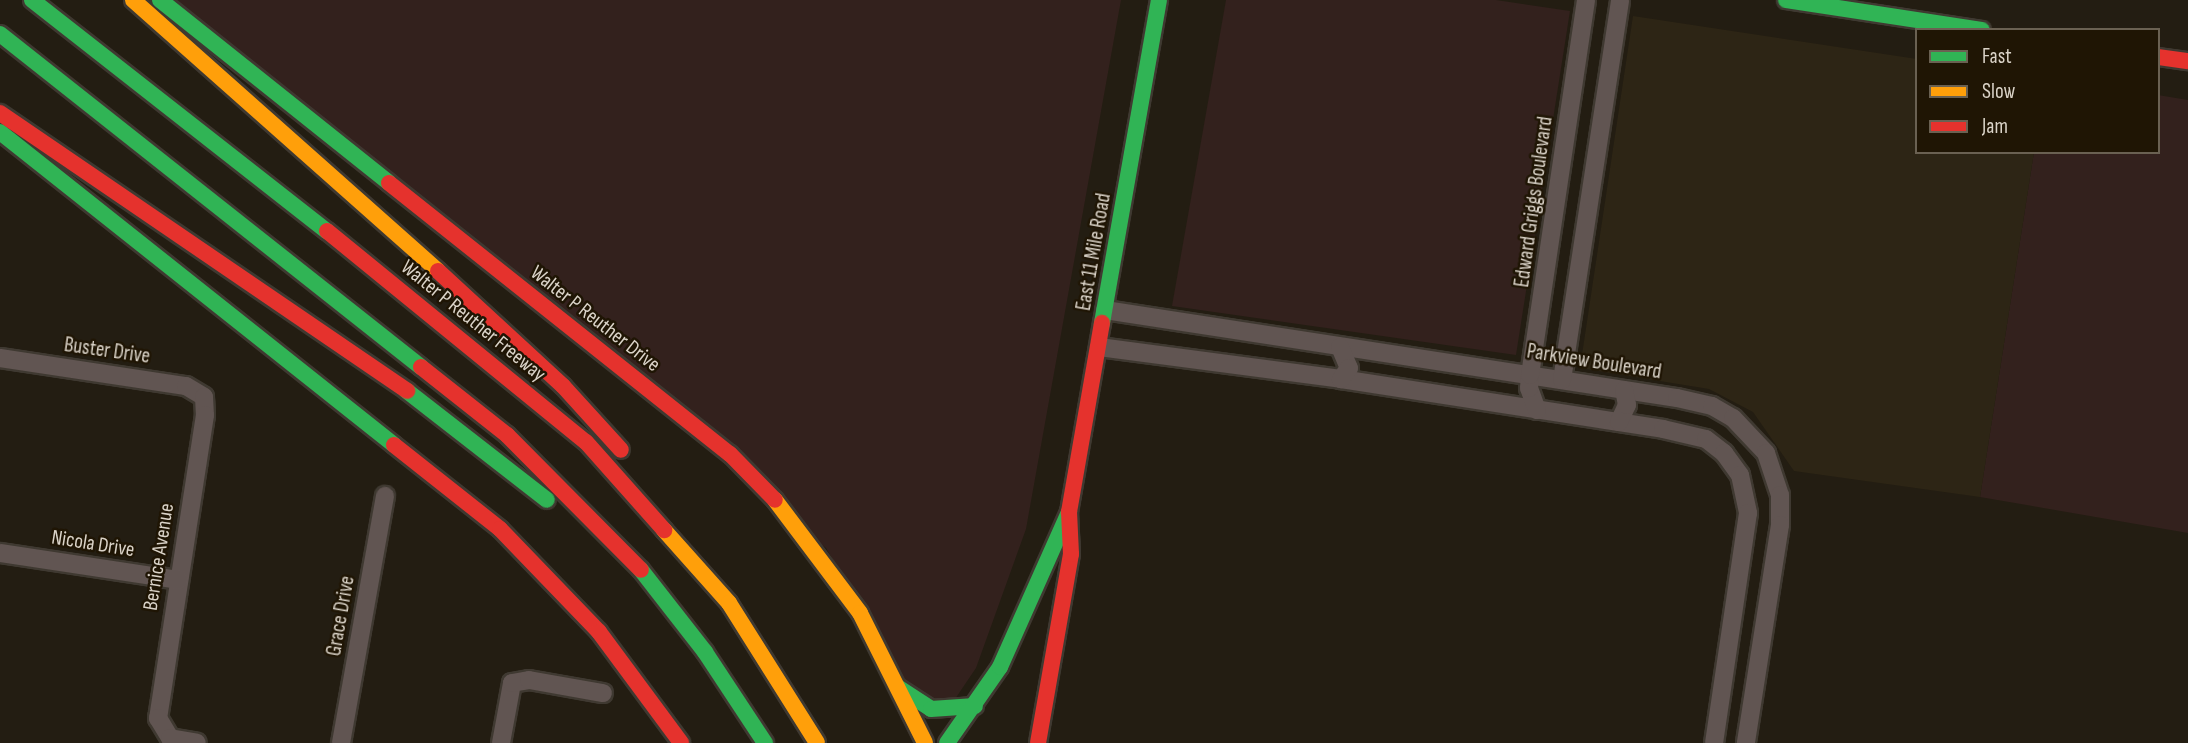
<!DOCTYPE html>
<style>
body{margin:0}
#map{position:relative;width:2188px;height:743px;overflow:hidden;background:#231d12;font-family:"Sofia Sans Condensed",sans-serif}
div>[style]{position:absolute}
.commercial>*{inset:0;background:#33211d}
.education>*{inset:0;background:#2d2515}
.roads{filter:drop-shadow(2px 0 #3f3931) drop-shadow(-2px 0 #3f3931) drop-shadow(0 2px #3f3931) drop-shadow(0 -2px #3f3931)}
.street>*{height:18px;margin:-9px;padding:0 9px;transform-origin:9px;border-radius:9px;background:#615552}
.fast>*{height:16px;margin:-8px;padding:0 8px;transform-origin:8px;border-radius:8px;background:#30b455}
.slow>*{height:16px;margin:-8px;padding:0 8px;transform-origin:8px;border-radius:8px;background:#ff9f0a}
.jam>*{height:16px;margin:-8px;padding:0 8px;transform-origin:8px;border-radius:8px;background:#e5322d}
span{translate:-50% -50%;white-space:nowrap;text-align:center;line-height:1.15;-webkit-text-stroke:5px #1f1504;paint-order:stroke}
.street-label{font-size:21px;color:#dad3c8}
.legend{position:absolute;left:1915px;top:28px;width:245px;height:126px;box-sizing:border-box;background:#1f1504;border:2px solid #6a6152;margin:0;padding:9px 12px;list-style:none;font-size:21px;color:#dad3c8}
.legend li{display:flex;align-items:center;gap:14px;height:35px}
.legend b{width:35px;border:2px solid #6a6152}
</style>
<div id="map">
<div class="commercial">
<div style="clip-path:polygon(171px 0,1121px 0,1026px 529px,976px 668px,953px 702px,944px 703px,909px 687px,826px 548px)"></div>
<div style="clip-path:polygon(1226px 0,1496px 0,1570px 11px,1516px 355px,1172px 306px)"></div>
<div style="clip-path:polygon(2158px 95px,2188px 100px,2188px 533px,1980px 497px,2034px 152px,2158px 152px)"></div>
</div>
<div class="education">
<div style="clip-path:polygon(1633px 16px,1917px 59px,1917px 152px,2034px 152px,1980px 497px,1794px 471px,1753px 412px,1709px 389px,1580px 368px)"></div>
</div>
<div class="roads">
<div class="street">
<div style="left:1105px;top:310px;width:579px;rotate:8.75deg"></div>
<div style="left:1677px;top:398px;width:36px;rotate:13deg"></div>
<div style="left:1712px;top:406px;width:24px;rotate:30deg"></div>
<div style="left:1733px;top:418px;width:48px;rotate:46.7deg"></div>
<div style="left:1766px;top:453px;width:44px;rotate:71.6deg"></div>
<div style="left:1780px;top:495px;width:30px;rotate:90deg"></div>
<div style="left:1780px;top:525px;width:221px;rotate:98.9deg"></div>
<div style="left:1099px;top:347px;width:244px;rotate:7.5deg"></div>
<div style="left:1341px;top:379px;width:326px;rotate:8.8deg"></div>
<div style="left:1663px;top:429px;width:44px;rotate:13.1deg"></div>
<div style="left:1706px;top:439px;width:23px;rotate:38deg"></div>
<div style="left:1724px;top:453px;width:27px;rotate:54deg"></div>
<div style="left:1740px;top:475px;width:39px;rotate:78deg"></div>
<div style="left:1748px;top:513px;width:232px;rotate:98.4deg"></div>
<div style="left:1340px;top:347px;width:23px;rotate:67deg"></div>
<div style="left:1349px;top:368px;width:14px;rotate:126deg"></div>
<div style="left:0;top:358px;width:188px;rotate:8.6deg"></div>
<div style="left:186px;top:386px;width:21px;rotate:31deg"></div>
<div style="left:204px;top:397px;width:18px;rotate:87deg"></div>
<div style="left:205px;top:415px;width:307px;rotate:98.8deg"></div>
<div style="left:158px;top:718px;width:23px;rotate:59deg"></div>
<div style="left:170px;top:738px;width:27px;rotate:10deg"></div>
<div style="left:1562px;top:380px;width:384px;rotate:-81.3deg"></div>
<div style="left:1537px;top:410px;width:23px;rotate:-110deg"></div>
<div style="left:1529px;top:388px;width:13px;rotate:-86deg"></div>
<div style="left:1530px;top:375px;width:379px;rotate:-81.5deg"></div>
<div style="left:1619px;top:422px;width:19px;rotate:-65deg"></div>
<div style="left:1627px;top:405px;width:15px;rotate:-101deg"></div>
<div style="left:0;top:553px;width:181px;rotate:8.6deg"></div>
<div style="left:341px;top:743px;width:251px;rotate:-79.9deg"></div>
<div style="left:501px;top:743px;width:61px;rotate:-79.6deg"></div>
<div style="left:512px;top:683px;width:17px;rotate:-10deg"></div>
<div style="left:529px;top:680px;width:75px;rotate:10deg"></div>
</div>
<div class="fast">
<div style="left:32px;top:0;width:375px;rotate:38.1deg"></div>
<div style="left:160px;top:0;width:293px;rotate:38.6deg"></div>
<div style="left:1786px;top:0;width:198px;rotate:8.7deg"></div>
<div style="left:0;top:34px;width:537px;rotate:38.34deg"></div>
<div style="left:0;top:132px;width:503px;rotate:38.46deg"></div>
<div style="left:1102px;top:323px;width:328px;rotate:-80deg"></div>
<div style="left:407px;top:391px;width:177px;rotate:37.9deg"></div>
<div style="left:641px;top:570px;width:104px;rotate:52deg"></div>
<div style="left:705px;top:652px;width:109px;rotate:56.6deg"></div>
<div style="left:899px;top:688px;width:38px;rotate:33deg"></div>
<div style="left:931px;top:709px;width:44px;rotate:-3.9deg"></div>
<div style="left:947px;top:743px;width:93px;rotate:-55.1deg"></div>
<div style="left:1000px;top:667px;width:170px;rotate:-66deg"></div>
</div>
<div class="slow">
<div style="left:133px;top:0;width:408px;rotate:41.6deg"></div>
<div style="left:775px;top:500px;width:141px;rotate:53deg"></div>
<div style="left:860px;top:613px;width:145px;rotate:63.4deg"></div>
<div style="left:664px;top:530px;width:98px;rotate:48.3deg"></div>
<div style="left:729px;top:603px;width:165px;rotate:57.8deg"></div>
</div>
<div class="jam">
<div style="left:2158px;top:57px;width:30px;rotate:8deg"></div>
<div style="left:0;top:113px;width:493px;rotate:34.3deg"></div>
<div style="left:389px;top:183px;width:436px;rotate:38.5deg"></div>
<div style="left:730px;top:454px;width:64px;rotate:45.6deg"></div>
<div style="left:327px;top:231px;width:334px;rotate:39.2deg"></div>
<div style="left:586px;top:442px;width:118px;rotate:48.4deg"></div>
<div style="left:438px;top:271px;width:170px;rotate:42.6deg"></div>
<div style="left:563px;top:386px;width:86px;rotate:47.8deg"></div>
<div style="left:421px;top:367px;width:110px;rotate:38.3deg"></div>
<div style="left:507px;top:435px;width:190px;rotate:45.2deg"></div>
<div style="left:394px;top:445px;width:135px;rotate:38.4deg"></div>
<div style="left:500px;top:529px;width:143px;rotate:46.1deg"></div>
<div style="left:599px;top:632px;width:138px;rotate:53.5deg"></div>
<div style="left:1038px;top:743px;width:192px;rotate:-80.1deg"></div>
<div style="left:1071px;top:554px;width:42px;rotate:-92.7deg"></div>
<div style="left:1069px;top:512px;width:192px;rotate:-80.1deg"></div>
</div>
</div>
<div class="street-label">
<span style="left:1534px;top:202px;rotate:-82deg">Edward Griggs Boulevard</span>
<span style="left:1094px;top:252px;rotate:-80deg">East 11 Mile Road</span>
<span style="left:595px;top:319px;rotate:38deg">Walter P Reuther Drive</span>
<span style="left:473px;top:321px;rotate:39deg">Walter P Reuther Freeway</span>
<span style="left:107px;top:351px;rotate:8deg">Buster Drive</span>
<span style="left:1594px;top:362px;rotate:9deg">Parkview Boulevard</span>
<span style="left:93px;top:544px;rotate:9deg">Nicola Drive</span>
<span style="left:159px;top:557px;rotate:-81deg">Bernice Avenue</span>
<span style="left:341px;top:616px;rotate:-80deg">Grace Drive</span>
</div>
<ul class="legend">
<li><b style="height:9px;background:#30b455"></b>Fast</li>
<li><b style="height:9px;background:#ff9f0a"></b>Slow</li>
<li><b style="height:9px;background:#e5322d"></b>Jam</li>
</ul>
</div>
